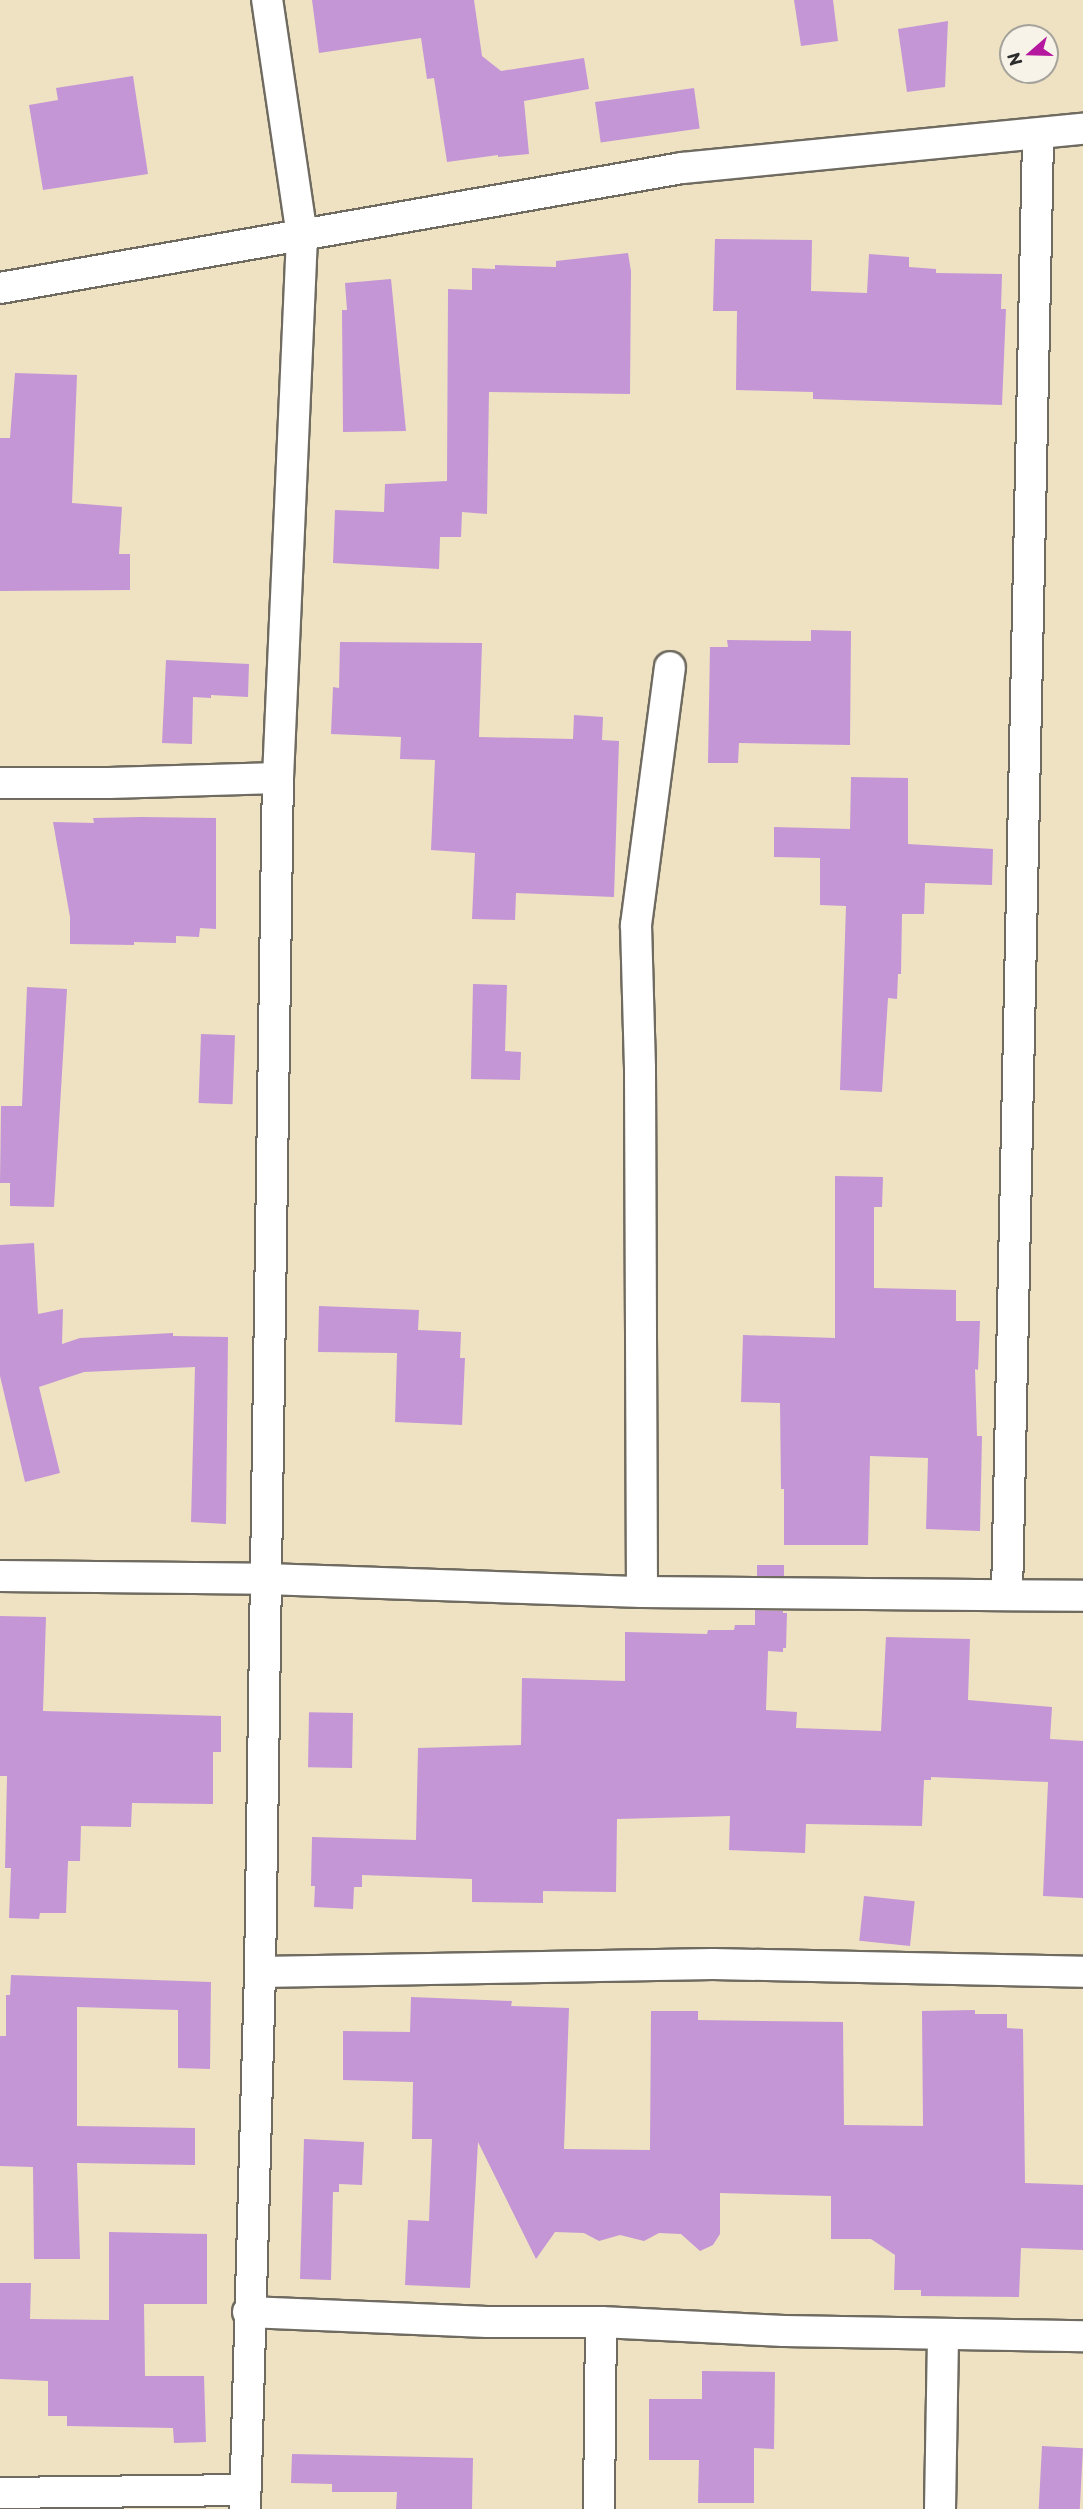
<!DOCTYPE html>
<style>
body{margin:0}
#map{position:relative;width:1083px;height:2509px;overflow:hidden;background:#eee2c3;font-family:"Playpen Sans",sans-serif}
div>[style]{position:absolute}
.building>*{inset:0;background:#c496d6;transform-origin:0 0}
.roads{filter:drop-shadow(2px 0 #6f6b60) drop-shadow(-2px 0 #6f6b60) drop-shadow(0 2px #6f6b60) drop-shadow(0 -2px #6f6b60)}
.street>*{height:30px;margin:-15px;padding:0 15px;transform-origin:15px;border-radius:15px;background:#fff}
span{translate:-50% -50%;white-space:nowrap;text-align:center;line-height:1.15;-webkit-text-stroke:4.5px #f7f3e8;paint-order:stroke}
.north{position:absolute;left:999px;top:24px;width:60px;height:60px;box-sizing:border-box;background:#f7f3e8;border:2px solid #a5a39c;border-radius:50%;rotate:250deg;font-size:16px;font-weight:700;line-height:24px;text-align:center;color:#2b2b2b}
.north::after{content:'';display:block;margin:auto;width:21px;height:27px;background:#b5179e;clip-path:polygon(50% 0,100% 100%,50% 72%,0 100%)}
</style>
<div id="map">
<div class="building">
<div style="clip-path:polygon(312px 0,474px 0,482px 56px,501px 71px,584px 58px,589px 89px,524px 101px,529px 154px,498px 157px,498px 155px,447px 162px,434px 78px,427px 79px,421px 38px,319px 53px)"></div>
<div style="clip-path:polygon(794px 0,833px 0,838px 41px,801px 46px)"></div>
<div style="clip-path:polygon(948px 21px,945px 87px,907px 92px,898px 29px)"></div>
<div style="clip-path:polygon(133px 76px,148px 174px,43px 190px,29px 105px,58px 100px,56px 88px)"></div>
<div style="left:694px;top:88px;width:41px;height:100px;rotate:82deg"></div>
<div style="clip-path:polygon(715px 239px,812px 240px,811px 291px,867px 293px,869px 254px,909px 257px,909px 267px,936px 269px,936px 273px,1002px 274px,1001px 309px,1006px 309px,1002px 405px,813px 399px,813px 392px,736px 390px,737px 311px,713px 311px)"></div>
<div style="clip-path:polygon(628px 253px,631px 271px,630px 394px,489px 392px,487px 514px,462px 512px,461px 537px,440px 537px,439px 569px,333px 563px,335px 510px,384px 512px,385px 484px,447px 481px,448px 289px,472px 290px,472px 268px,495px 269px,495px 265px,556px 267px,556px 261px)"></div>
<div style="clip-path:polygon(391px 279px,406px 431px,343px 432px,342px 310px,347px 310px,345px 283px)"></div>
<div style="clip-path:polygon(15px 373px,77px 375px,72px 503px,122px 507px,119px 554px,130px 554px,130px 590px,0 591px,0 438px,10px 438px)"></div>
<div style="clip-path:polygon(811px 630px,851px 631px,850px 745px,739px 743px,738px 763px,708px 763px,710px 647px,728px 647px,727px 640px,811px 641px)"></div>
<div style="clip-path:polygon(340px 642px,482px 643px,479px 737px,573px 739px,574px 715px,603px 717px,602px 740px,619px 741px,614px 897px,516px 893px,515px 920px,472px 919px,475px 853px,431px 850px,435px 760px,400px 759px,401px 737px,331px 734px,333px 687px,339px 688px)"></div>
<div style="clip-path:polygon(166px 660px,249px 664px,248px 697px,211px 695px,211px 698px,193px 697px,192px 744px,162px 743px)"></div>
<div style="clip-path:polygon(851px 777px,908px 778px,908px 844px,993px 849px,992px 885px,925px 883px,924px 914px,902px 914px,901px 974px,898px 974px,897px 999px,888px 998px,882px 1092px,840px 1090px,846px 906px,820px 905px,820px 858px,774px 857px,774px 827px,850px 829px)"></div>
<div style="clip-path:polygon(142px 817px,216px 818px,216px 929px,200px 928px,199px 937px,176px 936px,176px 943px,134px 942px,134px 945px,70px 944px,70px 917px,53px 822px,94px 823px,93px 818px)"></div>
<div style="clip-path:polygon(473px 984px,507px 985px,505px 1051px,521px 1052px,520px 1080px,471px 1079px)"></div>
<div style="clip-path:polygon(27px 987px,67px 989px,54px 1207px,10px 1206px,10px 1183px,0 1183px,1px 1106px,22px 1106px)"></div>
<div style="left:201px;top:1034px;width:34px;height:69px;rotate:2deg"></div>
<div style="clip-path:polygon(835px 1176px,883px 1177px,882px 1207px,874px 1207px,874px 1288px,956px 1290px,956px 1321px,980px 1321px,978px 1370px,975px 1369px,977px 1436px,982px 1436px,980px 1531px,926px 1529px,928px 1458px,870px 1456px,868px 1545px,784px 1545px,784px 1489px,781px 1489px,780px 1403px,741px 1402px,743px 1335px,835px 1338px)"></div>
<div style="clip-path:polygon(34px 1243px,38px 1314px,63px 1309px,62px 1344px,80px 1338px,173px 1333px,173px 1336px,228px 1337px,226px 1524px,191px 1522px,195px 1367px,84px 1372px,39px 1387px,60px 1473px,25px 1482px,0 1376px,0 1245px)"></div>
<div style="clip-path:polygon(319px 1306px,419px 1310px,418px 1330px,461px 1332px,460px 1358px,465px 1358px,462px 1425px,395px 1422px,397px 1353px,318px 1352px)"></div>
<div style="left:757px;top:1565px;width:27px;height:11px"></div>
<div style="clip-path:polygon(755px 1610px,783px 1611px,783px 1613px,787px 1613px,786px 1648px,783px 1648px,783px 1652px,768px 1651px,766px 1710px,797px 1712px,796px 1728px,881px 1731px,886px 1637px,970px 1639px,968px 1700px,1052px 1707px,1050px 1739px,1083px 1741px,1083px 1898px,1043px 1896px,1048px 1782px,931px 1777px,931px 1780px,924px 1780px,922px 1826px,806px 1824px,805px 1853px,729px 1850px,730px 1816px,617px 1819px,616px 1892px,543px 1891px,543px 1903px,472px 1902px,472px 1879px,362px 1875px,362px 1887px,354px 1887px,353px 1909px,314px 1907px,315px 1886px,311px 1886px,312px 1837px,416px 1840px,418px 1748px,521px 1745px,522px 1678px,625px 1681px,625px 1632px,707px 1634px,708px 1630px,734px 1630px,735px 1625px,755px 1625px)"></div>
<div style="clip-path:polygon(0 1616px,46px 1617px,43px 1711px,221px 1716px,221px 1752px,213px 1752px,213px 1804px,132px 1803px,131px 1827px,81px 1826px,80px 1861px,68px 1861px,66px 1913px,40px 1913px,39px 1919px,9px 1918px,11px 1868px,5px 1868px,7px 1776px,0 1776px)"></div>
<div style="left:353px;top:1713px;width:55px;height:44px;rotate:91deg"></div>
<div style="left:864px;top:1896px;width:51px;height:45px;rotate:6deg"></div>
<div style="clip-path:polygon(11px 1975px,211px 1982px,210px 2069px,178px 2068px,178px 2010px,77px 2007px,77px 2126px,195px 2128px,195px 2165px,77px 2163px,80px 2259px,34px 2259px,33px 2167px,0 2166px,0 2036px,6px 2036px,6px 1995px,10px 1995px)"></div>
<div style="clip-path:polygon(411px 1997px,512px 2001px,511px 2006px,569px 2008px,564px 2149px,650px 2150px,651px 2011px,698px 2011px,698px 2020px,843px 2022px,844px 2125px,923px 2126px,922px 2011px,975px 2010px,975px 2014px,1007px 2014px,1007px 2028px,1023px 2029px,1025px 2183px,1083px 2185px,1083px 2250px,1021px 2248px,1019px 2297px,921px 2296px,921px 2290px,894px 2290px,895px 2255px,871px 2239px,831px 2239px,831px 2196px,720px 2193px,720px 2234px,713px 2245px,700px 2251px,681px 2234px,659px 2233px,644px 2241px,620px 2235px,599px 2241px,584px 2233px,555px 2232px,536px 2259px,478px 2142px,470px 2288px,405px 2285px,408px 2220px,429px 2221px,432px 2139px,412px 2139px,413px 2082px,343px 2080px,343px 2031px,410px 2032px)"></div>
<div style="clip-path:polygon(304px 2139px,364px 2142px,362px 2185px,339px 2184px,339px 2192px,333px 2192px,331px 2280px,300px 2279px)"></div>
<div style="clip-path:polygon(109px 2232px,207px 2234px,207px 2304px,144px 2304px,145px 2376px,204px 2376px,206px 2442px,174px 2443px,173px 2428px,67px 2426px,67px 2416px,48px 2416px,48px 2381px,0 2379px,0 2283px,31px 2283px,30px 2319px,109px 2320px)"></div>
<div style="clip-path:polygon(702px 2371px,775px 2372px,774px 2449px,754px 2448px,754px 2503px,698px 2503px,699px 2460px,649px 2460px,649px 2399px,702px 2399px)"></div>
<div style="left:1042px;top:2446px;width:41px;height:63px;rotate:3deg"></div>
<div style="clip-path:polygon(292px 2454px,473px 2458px,472px 2509px,396px 2509px,397px 2492px,332px 2492px,332px 2484px,291px 2483px)"></div>
</div>
<div class="roads">
<div class="street">
<div style="left:0;top:288px;width:692px;rotate:-9.98deg"></div>
<div style="left:682px;top:168px;width:403px;rotate:-5.6deg"></div>
<div style="left:0;top:783px;width:109px"></div>
<div style="left:109px;top:783px;width:169px;rotate:-1.7deg"></div>
<div style="left:0;top:1576px;width:266px;rotate:0.6deg"></div>
<div style="left:266px;top:1579px;width:376px;rotate:2deg"></div>
<div style="left:642px;top:1592px;width:441px;rotate:0.5deg"></div>
<div style="left:642px;top:1592px;width:524px;rotate:-90.22deg"></div>
<div style="left:640px;top:1068px;width:143px;rotate:-91.6deg"></div>
<div style="left:636px;top:925px;width:260px;rotate:-82.5deg"></div>
<div style="left:1007px;top:1595px;width:1460px;rotate:-88.78deg"></div>
<div style="left:260px;top:1972px;width:453px;rotate:-1deg"></div>
<div style="left:713px;top:1964px;width:370px;rotate:1.2deg"></div>
<div style="left:248px;top:2312px;width:239px;rotate:2.4deg"></div>
<div style="left:487px;top:2322px;width:114px"></div>
<div style="left:601px;top:2322px;width:183px;rotate:2.8deg"></div>
<div style="left:784px;top:2331px;width:299px;rotate:1deg"></div>
<div style="left:0;top:2493px;width:245px;rotate:-0.7deg"></div>
<div style="left:245px;top:2509px;width:537px;rotate:-88.4deg"></div>
<div style="left:260px;top:1972px;width:1194px;rotate:-89.14deg"></div>
<div style="left:278px;top:778px;width:543px;rotate:-87.46deg"></div>
<div style="left:302px;top:236px;width:239px;rotate:-98.4deg"></div>
<div style="left:599px;top:2509px;width:187px;rotate:-89.4deg"></div>
<div style="left:940px;top:2509px;width:174px;rotate:-89deg"></div>
</div>
</div>
<div class="north">N</div>
</div>
